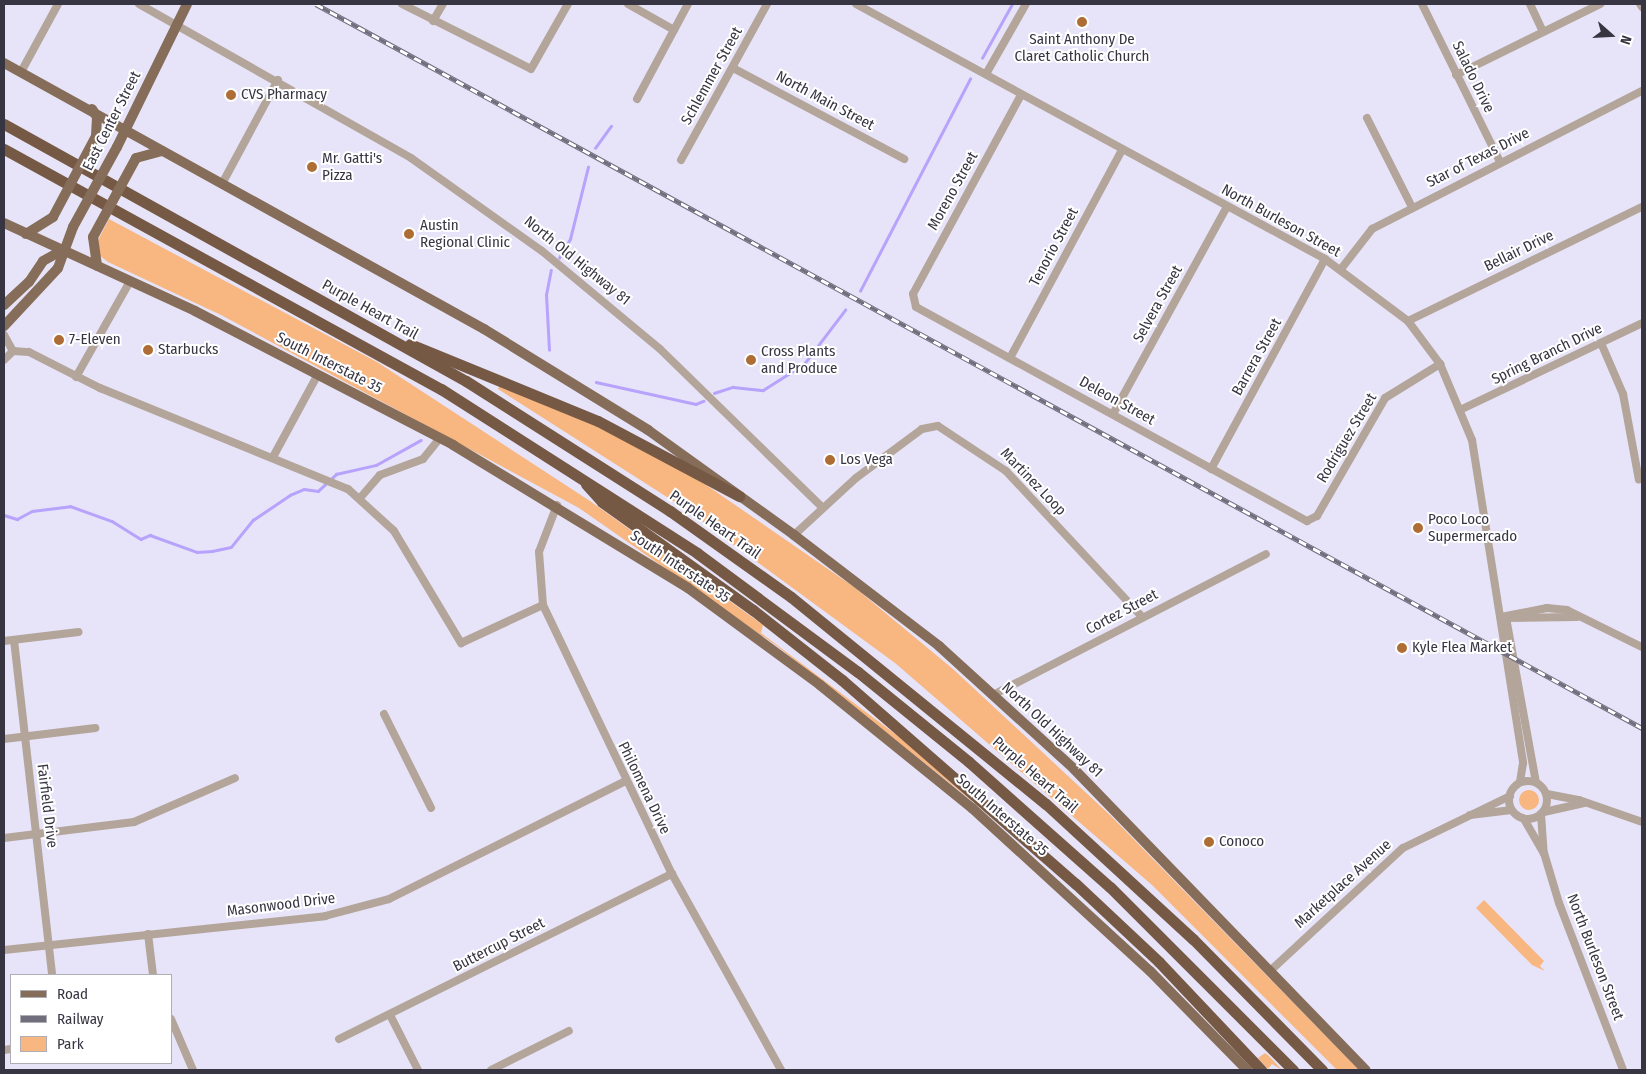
<!DOCTYPE html>
<style>
body{margin:0}
#map{position:relative;width:1646px;height:1074px;overflow:hidden;background:#e7e4f9;font-family:"Fira Sans Condensed",sans-serif}
div>[style]{position:absolute}
.green>*{inset:0;background:#f8b681}
.round{border-radius:50%}
.stream>*{height:2.5px;margin:-1.25px;padding:0 1.25px;transform-origin:1.25px;border-radius:1.25px;background:#b7a3fb}
.minor>*{height:8px;margin:-4px;padding:0 4px;transform-origin:4px;border-radius:4px;background:#b3a59a}
.minor>.ring{margin:-4px;padding:0;box-sizing:content-box;background:none;border:8px solid #b3a59a;border-radius:50%}
.major>*{height:10px;margin:-5px;padding:0 5px;transform-origin:5px;border-radius:5px;background:#866d5a}
.highway>*{height:11px;margin:-5.5px;padding:0 5.5px;transform-origin:5.5px;border-radius:5.5px;background:#765944}
.rail>*{height:4.5px;margin-top:-2.25px;transform-origin:0;background:repeating-linear-gradient(90deg,#fff 0 8px,#706d7d 0 16px);box-sizing:border-box;border-block:1px solid #706d7d}
.major-bridge>*{height:10px;margin:-5px;padding:0 5px;transform-origin:5px;border-radius:5px;background:#866d5a}
.dots>*{width:14px;height:14px;translate:-50% -50%;box-sizing:border-box;border:2px solid #fff;border-radius:50%}
span{translate:-50% -50%;white-space:nowrap;text-align:center;line-height:1.15;-webkit-text-stroke:4px #fff;paint-order:stroke}
.poi-label{font-size:15px;color:#383543}
.left{translate:0 -50%;text-align:left}
.street-label{font-size:15px;color:#383543}
.frame{position:absolute;inset:0;border:5px solid #383543;pointer-events:none}
.legend{position:absolute;left:10px;top:974px;width:162px;height:90px;box-sizing:border-box;background:#fff;border:1px solid #afaeb4;margin:0;padding:6px 9px;list-style:none;font-size:15px;color:#383543}
.legend li{display:flex;align-items:center;gap:10px;height:25px}
.legend b{width:25px;border:1px solid #afaeb4}
.north{position:absolute;left:1586px;top:10px;width:50px;height:50px;-webkit-text-stroke:4px #fff;paint-order:stroke;rotate:109deg;font-size:14px;font-weight:700;line-height:20px;text-align:center;color:#383543}
.north::after{content:'';display:block;margin:auto;width:18px;height:22px;background:#383543;clip-path:polygon(50% 0,100% 100%,50% 72%,0 100%)}
</style>
<div id="map">
<div class="green">
<div style="clip-path:polygon(109px 219px,377px 362px,590px 501px,763px 625px,761px 633px,915px 749px,985px 811px,778px 647px,579px 508px,221px 315px,108px 262px,99px 255px,97px 242px)"></div>
<div style="clip-path:polygon(500px 384px,586px 420px,699px 480px,854px 587px,953px 669px,1111px 816px,1359px 1070px,1337px 1070px,1152px 885px,895px 663px,681px 506px,498px 389px)"></div>
<div class="round" style="left:1519px;top:790px;width:20px;height:20px"></div>
<div style="clip-path:polygon(1484px 900px,1544px 961px,1540px 966px,1545px 971px,1532px 965px,1476px 908px)"></div>
<div style="clip-path:polygon(1265px 1053px,1269px 1056px,1282px 1070px,1272px 1064px,1268px 1069px,1258px 1058px)"></div>
</div>
<div class="stream">
<div style="left:982px;top:58px;width:62px;rotate:-60.9deg"></div>
<div style="left:595px;top:148px;width:27px;rotate:-54deg"></div>
<div style="left:559px;top:258px;width:22px;rotate:-60deg"></div>
<div style="left:570px;top:239px;width:74px;rotate:-76deg"></div>
<div style="left:860px;top:291px;width:239px;rotate:-62.6deg"></div>
<div style="left:549px;top:350px;width:55px;rotate:-93.1deg"></div>
<div style="left:546px;top:295px;width:25px;rotate:-79deg"></div>
<div style="left:596px;top:382px;width:102px;rotate:12.4deg"></div>
<div style="left:696px;top:404px;width:8px;rotate:-23deg"></div>
<div style="left:714px;top:393px;width:20px;rotate:-18deg"></div>
<div style="left:733px;top:387px;width:30px;rotate:6deg"></div>
<div style="left:763px;top:390px;width:49px;rotate:-32.4deg"></div>
<div style="left:804px;top:364px;width:68px;rotate:-52.8deg"></div>
<div style="left:4px;top:515px;width:14px;rotate:17deg"></div>
<div style="left:17px;top:519px;width:17px;rotate:-28deg"></div>
<div style="left:32px;top:511px;width:38px;rotate:-7deg"></div>
<div style="left:70px;top:506px;width:45px;rotate:19.7deg"></div>
<div style="left:112px;top:521px;width:34px;rotate:32deg"></div>
<div style="left:141px;top:539px;width:10px;rotate:-24deg"></div>
<div style="left:150px;top:535px;width:50px;rotate:19.9deg"></div>
<div style="left:197px;top:552px;width:15px;rotate:-4deg"></div>
<div style="left:212px;top:551px;width:19px;rotate:-12deg"></div>
<div style="left:231px;top:547px;width:35px;rotate:-51deg"></div>
<div style="left:253px;top:520px;width:45px;rotate:-34deg"></div>
<div style="left:290px;top:495px;width:15px;rotate:-23deg"></div>
<div style="left:304px;top:489px;width:14px;rotate:8deg"></div>
<div style="left:318px;top:491px;width:25px;rotate:-43deg"></div>
<div style="left:336px;top:474px;width:41px;rotate:-12.7deg"></div>
<div style="left:376px;top:465px;width:51px;rotate:-29.1deg"></div>
</div>
<div class="minor">
<div style="left:139px;top:4px;width:313px;rotate:29.5deg"></div>
<div style="left:411px;top:158px;width:161px;rotate:35.4deg"></div>
<div style="left:542px;top:251px;width:153px;rotate:39.7deg"></div>
<div style="left:660px;top:349px;width:225px;rotate:44.3deg"></div>
<div style="left:402px;top:4px;width:144px;rotate:26.7deg"></div>
<div style="left:531px;top:69px;width:75px;rotate:-60.4deg"></div>
<div style="left:628px;top:4px;width:53px;rotate:29.5deg"></div>
<div style="left:856px;top:4px;width:534px;rotate:28.53deg"></div>
<div style="left:1325px;top:259px;width:104px;rotate:36.8deg"></div>
<div style="left:1408px;top:321px;width:54px;rotate:53.3deg"></div>
<div style="left:1440px;top:364px;width:82px;rotate:67.2deg"></div>
<div style="left:1472px;top:440px;width:327px;rotate:81deg"></div>
<div style="left:1523px;top:763px;width:19px;rotate:99deg"></div>
<div style="left:1422px;top:4px;width:176px;rotate:63.7deg"></div>
<div style="left:1530px;top:4px;width:29px;rotate:65deg"></div>
<div style="left:1640px;top:4px;width:4px;rotate:56deg"></div>
<div style="left:433px;top:21px;width:20px;rotate:-60deg"></div>
<div style="left:733px;top:68px;width:194px;rotate:28deg"></div>
<div style="left:21px;top:72px;width:77px;rotate:-61.4deg"></div>
<div style="left:986px;top:74px;width:81px;rotate:-60.3deg"></div>
<div style="left:1456px;top:75px;width:161px;rotate:-26.2deg"></div>
<div style="left:1021px;top:95px;width:226px;rotate:118.5deg"></div>
<div style="left:913px;top:294px;width:13px;rotate:77deg"></div>
<div style="left:916px;top:307px;width:446px;rotate:28.7deg"></div>
<div style="left:1307px;top:521px;width:11px;rotate:-27deg"></div>
<div style="left:1317px;top:516px;width:136px;rotate:-60deg"></div>
<div style="left:1385px;top:398px;width:65px;rotate:-31.7deg"></div>
<div style="left:637px;top:99px;width:108px;rotate:-61.8deg"></div>
<div style="left:1367px;top:118px;width:100px;rotate:63.2deg"></div>
<div style="left:681px;top:160px;width:178px;rotate:-61.1deg"></div>
<div style="left:223px;top:182px;width:116px;rotate:-61.7deg"></div>
<div style="left:1341px;top:269px;width:51px;rotate:-52.2deg"></div>
<div style="left:1372px;top:229px;width:303px;rotate:-27.1deg"></div>
<div style="left:1408px;top:321px;width:260px;rotate:-26deg"></div>
<div style="left:4px;top:335px;width:18px;rotate:61deg"></div>
<div style="left:1601px;top:343px;width:56px;rotate:66.7deg"></div>
<div style="left:1623px;top:394px;width:87px;rotate:79.5deg"></div>
<div style="left:1010px;top:358px;width:236px;rotate:-61.7deg"></div>
<div style="left:4px;top:360px;width:13px;rotate:-45deg"></div>
<div style="left:13px;top:351px;width:16px;rotate:4deg"></div>
<div style="left:29px;top:352px;width:80px;rotate:26.9deg"></div>
<div style="left:100px;top:388px;width:268px;rotate:22.2deg"></div>
<div style="left:348px;top:489px;width:62px;rotate:42.4deg"></div>
<div style="left:394px;top:531px;width:131px;rotate:59.1deg"></div>
<div style="left:461px;top:643px;width:90px;rotate:-24.9deg"></div>
<div style="left:76px;top:377px;width:110px;rotate:-60.6deg"></div>
<div style="left:1462px;top:409px;width:199px;rotate:-25.5deg"></div>
<div style="left:1113px;top:414px;width:236px;rotate:-61.2deg"></div>
<div style="left:273px;top:457px;width:94px;rotate:-61.5deg"></div>
<div style="left:1211px;top:469px;width:239px;rotate:-61.5deg"></div>
<div style="left:360px;top:498px;width:30px;rotate:-49deg"></div>
<div style="left:380px;top:475px;width:46px;rotate:-20.4deg"></div>
<div style="left:423px;top:459px;width:27px;rotate:-51deg"></div>
<div style="left:557px;top:505px;width:50px;rotate:111deg"></div>
<div style="left:539px;top:552px;width:53px;rotate:85.7deg"></div>
<div style="left:543px;top:605px;width:298px;rotate:64.4deg"></div>
<div style="left:672px;top:874px;width:224px;rotate:60.9deg"></div>
<div style="left:794px;top:535px;width:84px;rotate:-42.6deg"></div>
<div style="left:856px;top:478px;width:82px;rotate:-36.6deg"></div>
<div style="left:922px;top:429px;width:16px;rotate:-11deg"></div>
<div style="left:938px;top:426px;width:82px;rotate:33.5deg"></div>
<div style="left:1006px;top:471px;width:198px;rotate:47deg"></div>
<div style="left:1501px;top:617px;width:8px;rotate:45deg"></div>
<div style="left:1507px;top:623px;width:162px;rotate:79.7deg"></div>
<div style="left:1501px;top:617px;width:47px;rotate:-11.1deg"></div>
<div style="left:1547px;top:608px;width:20px;rotate:6deg"></div>
<div style="left:1567px;top:610px;width:84px;rotate:26.3deg"></div>
<div style="left:1502px;top:618px;width:75px;rotate:-0.8deg"></div>
<div style="left:14px;top:640px;width:337px;rotate:83.5deg"></div>
<div style="left:4px;top:641px;width:75px;rotate:-6.9deg"></div>
<div style="left:993px;top:695px;width:307px;rotate:-27.3deg"></div>
<div style="left:384px;top:714px;width:105px;rotate:63.4deg"></div>
<div style="left:4px;top:739px;width:92px;rotate:-6.9deg"></div>
<div class="ring" style="left:1509px;top:781px;width:30px;height:30px"></div>
<div style="left:1547px;top:794px;width:33px;rotate:11deg"></div>
<div style="left:1579px;top:800px;width:67px;rotate:19.2deg"></div>
<div style="left:1544px;top:812px;width:41px;rotate:-12.7deg"></div>
<div style="left:1541px;top:814px;width:39px;rotate:86deg"></div>
<div style="left:1544px;top:853px;width:52px;rotate:73.3deg"></div>
<div style="left:1559px;top:903px;width:179px;rotate:69deg"></div>
<div style="left:1470px;top:815px;width:42px;rotate:-6.8deg"></div>
<div style="left:1524px;top:819px;width:39px;rotate:60deg"></div>
<div style="left:4px;top:838px;width:131px;rotate:-7deg"></div>
<div style="left:134px;top:822px;width:110px;rotate:-23.5deg"></div>
<div style="left:148px;top:934px;width:41px;rotate:83deg"></div>
<div style="left:4px;top:950px;width:323px;rotate:-6deg"></div>
<div style="left:325px;top:916px;width:66px;rotate:-14.9deg"></div>
<div style="left:389px;top:899px;width:263px;rotate:-26.5deg"></div>
<div style="left:1270px;top:971px;width:181px;rotate:-42.8deg"></div>
<div style="left:1403px;top:848px;width:119px;rotate:-25.9deg"></div>
<div style="left:390px;top:1015px;width:62px;rotate:63deg"></div>
<div style="left:171px;top:1019px;width:56px;rotate:66.7deg"></div>
<div style="left:339px;top:1039px;width:372px;rotate:-26.4deg"></div>
<div style="left:4px;top:1050px;width:7px;rotate:-8deg"></div>
<div style="left:491px;top:1070px;width:87px;rotate:-26.6deg"></div>
</div>
<div class="major">
<div style="left:4px;top:63px;width:549px;rotate:28.99deg"></div>
<div style="left:484px;top:329px;width:193px;rotate:31.6deg"></div>
<div style="left:648px;top:430px;width:180px;rotate:35.7deg"></div>
<div style="left:794px;top:535px;width:183px;rotate:37.4deg"></div>
<div style="left:939px;top:646px;width:183px;rotate:42.3deg"></div>
<div style="left:1074px;top:769px;width:419px;rotate:45.9deg"></div>
<div style="left:92px;top:109px;width:9px;rotate:58deg"></div>
<div style="left:97px;top:117px;width:19px;rotate:93deg"></div>
<div style="left:117px;top:147px;width:159px;rotate:-63.9deg"></div>
<div style="left:136px;top:158px;width:27px;rotate:-15deg"></div>
<div style="left:4px;top:223px;width:210px;rotate:24.7deg"></div>
<div style="left:195px;top:311px;width:291px;rotate:27.4deg"></div>
<div style="left:453px;top:445px;width:275px;rotate:31.3deg"></div>
<div style="left:688px;top:588px;width:164px;rotate:36.3deg"></div>
<div style="left:820px;top:685px;width:196px;rotate:39deg"></div>
<div style="left:972px;top:808px;width:241px;rotate:42.5deg"></div>
<div style="left:1150px;top:971px;width:139px;rotate:45.6deg"></div>
<div style="left:26px;top:234px;width:32px;rotate:-32deg"></div>
<div style="left:93px;top:237px;width:29px;rotate:82deg"></div>
<div style="left:4px;top:305px;width:34px;rotate:-43deg"></div>
<div style="left:29px;top:282px;width:25px;rotate:-56deg"></div>
<div style="left:43px;top:261px;width:21px;rotate:-29deg"></div>
<div style="left:4px;top:326px;width:79px;rotate:-47deg"></div>
<div style="left:58px;top:268px;width:44px;rotate:-69.9deg"></div>
</div>
<div class="highway">
<div style="left:4px;top:124px;width:529px;rotate:29.09deg"></div>
<div style="left:466px;top:381px;width:242px;rotate:32.5deg"></div>
<div style="left:670px;top:511px;width:148px;rotate:35.4deg"></div>
<div style="left:791px;top:597px;width:328px;rotate:39.1deg"></div>
<div style="left:1046px;top:804px;width:200px;rotate:42.6deg"></div>
<div style="left:1193px;top:939px;width:184px;rotate:45.4deg"></div>
<div style="left:4px;top:149px;width:499px;rotate:28.8deg"></div>
<div style="left:441px;top:389px;width:304px;rotate:32.6deg"></div>
<div style="left:697px;top:553px;width:200px;rotate:36.5deg"></div>
<div style="left:858px;top:672px;width:143px;rotate:39deg"></div>
<div style="left:969px;top:762px;width:188px;rotate:41.6deg"></div>
<div style="left:1110px;top:887px;width:259px;rotate:45deg"></div>
<div style="left:410px;top:344px;width:203px;rotate:22.3deg"></div>
<div style="left:598px;top:421px;width:160px;rotate:28deg"></div>
<div style="left:586px;top:484px;width:24px;rotate:48deg"></div>
<div style="left:602px;top:502px;width:186px;rotate:35.6deg"></div>
<div style="left:753px;top:610px;width:113px;rotate:38.2deg"></div>
<div style="left:842px;top:680px;width:310px;rotate:41.1deg"></div>
<div style="left:1076px;top:884px;width:114px;rotate:43.2deg"></div>
<div style="left:1159px;top:962px;width:149px;rotate:46.6deg"></div>
</div>
<div class="rail">
<div style="left:316px;top:4px;width:1511px;rotate:28.63deg"></div>
</div>
<div class="major-bridge">
<div style="left:53px;top:217px;width:92px;rotate:-62deg"></div>
<div style="left:73px;top:227px;width:91px;rotate:-61.2deg"></div>
<div style="left:93px;top:237px;width:90px;rotate:-61.4deg"></div>
</div>
<div class="dots">
<div style="left:1082px;top:22px;background:#ad6d35"></div>
<div style="left:231px;top:95px;background:#ad6d35"></div>
<div style="left:312px;top:167px;background:#ad6d35"></div>
<div style="left:409px;top:234px;background:#ad6d35"></div>
<div style="left:59px;top:340px;background:#ad6d35"></div>
<div style="left:148px;top:350px;background:#ad6d35"></div>
<div style="left:751px;top:360px;background:#ad6d35"></div>
<div style="left:830px;top:460px;background:#ad6d35"></div>
<div style="left:1418px;top:528px;background:#ad6d35"></div>
<div style="left:1402px;top:648px;background:#ad6d35"></div>
<div style="left:1209px;top:842px;background:#ad6d35"></div>
</div>
<div class="poi-label">
<span style="left:1082px;top:48px">Saint Anthony De<br>Claret Catholic Church</span>
<span class="left" style="left:241px;top:95px">CVS Pharmacy</span>
<span class="left" style="left:322px;top:167px">Mr. Gatti's<br>Pizza</span>
<span class="left" style="left:420px;top:234px">Austin<br>Regional Clinic</span>
<span class="left" style="left:69px;top:340px">7-Eleven</span>
<span class="left" style="left:158px;top:350px">Starbucks</span>
<span class="left" style="left:761px;top:360px">Cross Plants<br>and Produce</span>
<span class="left" style="left:840px;top:460px">Los Vega</span>
<span class="left" style="left:1428px;top:528px">Poco Loco<br>Supermercado</span>
<span class="left" style="left:1412px;top:648px">Kyle Flea Market</span>
<span class="left" style="left:1219px;top:842px">Conoco</span>
</div>
<div class="street-label">
<span style="left:712px;top:76px;rotate:-61deg">Schlemmer Street</span>
<span style="left:1473px;top:77px;rotate:64deg">Salado Drive</span>
<span style="left:825px;top:101px;rotate:28deg">North Main Street</span>
<span style="left:112px;top:121px;rotate:-63deg">East Center Street</span>
<span style="left:1478px;top:158px;rotate:-27deg">Star of Texas Drive</span>
<span style="left:953px;top:191px;rotate:-61deg">Moreno Street</span>
<span style="left:1281px;top:221px;rotate:29deg">North Burleson Street</span>
<span style="left:1054px;top:247px;rotate:-62deg">Tenorio Street</span>
<span style="left:1519px;top:251px;rotate:-26deg">Bellair Drive</span>
<span style="left:577px;top:261px;rotate:39deg">North Old Highway 81</span>
<span style="left:1158px;top:304px;rotate:-61deg">Selvera Street</span>
<span style="left:370px;top:310px;rotate:29deg">Purple Heart Trail</span>
<span style="left:1547px;top:354px;rotate:-26deg">Spring Branch Drive</span>
<span style="left:1257px;top:357px;rotate:-61deg">Barrera Street</span>
<span style="left:329px;top:363px;rotate:27deg">South Interstate 35</span>
<span style="left:1117px;top:401px;rotate:29deg">Deleon Street</span>
<span style="left:1347px;top:438px;rotate:-59deg">Rodriguez Street</span>
<span style="left:1033px;top:482px;rotate:46deg">Martinez Loop</span>
<span style="left:715px;top:525px;rotate:35deg">Purple Heart Trail</span>
<span style="left:680px;top:567px;rotate:34deg">South Interstate 35</span>
<span style="left:1122px;top:612px;rotate:-28deg">Cortez Street</span>
<span style="left:1052px;top:730px;rotate:43deg">North Old Highway 81</span>
<span style="left:1035px;top:775px;rotate:41deg">Purple Heart Trail</span>
<span style="left:644px;top:788px;rotate:64deg">Philomena Drive</span>
<span style="left:47px;top:806px;rotate:83deg">Fairfield Drive</span>
<span style="left:1002px;top:815px;rotate:41deg">South Interstate 35</span>
<span style="left:1343px;top:884px;rotate:-42deg">Marketplace Avenue</span>
<span style="left:281px;top:905px;rotate:-7deg">Masonwood Drive</span>
<span style="left:499px;top:945px;rotate:-27deg">Buttercup Street</span>
<span style="left:1595px;top:957px;rotate:69deg">North Burleson Street</span>
</div>
<div class="frame"></div>
<ul class="legend">
<li><b style="height:6px;background:#866d5a"></b>Road</li>
<li><b style="height:6px;background:#706d7d"></b>Railway</li>
<li><b style="height:14px;background:#f8b681"></b>Park</li>
</ul>
<div class="north">N</div>
</div>
